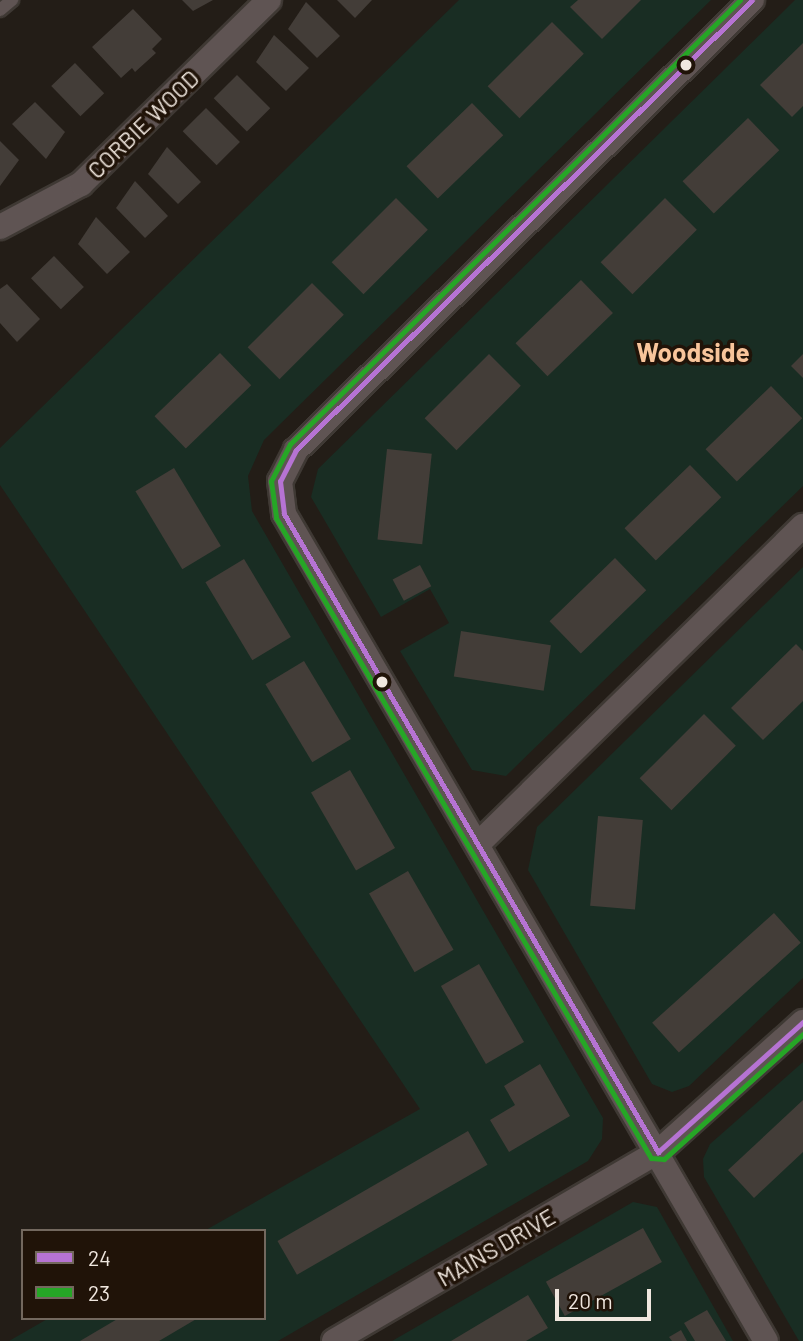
<!DOCTYPE html>
<style>
body{margin:0}
#map{position:relative;width:803px;height:1341px;overflow:hidden;background:#231d17;font-family:Barlow,sans-serif}
div>[style]{position:absolute}
.green>*{inset:0;background:#192d23}
.building>*{inset:0;background:#433d38;transform-origin:0 0}
.roads{filter:drop-shadow(2px 0 #3f3934) drop-shadow(-2px 0 #3f3934) drop-shadow(0 2px #3f3934) drop-shadow(0 -2px #3f3934)}
.lane>*{height:12px;margin:-6px;padding:0 6px;transform-origin:6px;border-radius:6px;background:#5f5453}
.street>*{height:24px;margin:-12px;padding:0 12px;transform-origin:12px;border-radius:12px;background:#5f5453}
.bus-1>*{height:5px;margin:-2.5px;padding:0 2.5px;transform-origin:2.5px;border-radius:2.5px;background:#b673d3}
.bus-2>*{height:5px;margin:-2.5px;padding:0 2.5px;transform-origin:2.5px;border-radius:2.5px;background:#26a626}
.dots>*{width:19px;height:19px;translate:-50% -50%;box-sizing:border-box;border:4px solid #201308;border-radius:50%}
span{translate:-50% -50%;white-space:nowrap;text-align:center;line-height:1.15;-webkit-text-stroke:7px #201308;paint-order:stroke}
.street-label{font-size:23px;color:#f0e7df}
.quarter-label{font-size:26px;color:#f8c59b;font-weight:700}
.legend{position:absolute;left:21px;top:1229px;width:245px;height:91px;box-sizing:border-box;background:#201308;border:2px solid #73685e;margin:0;padding:9px 12px;list-style:none;font-size:21px;color:#f0e7df}
.legend li{display:flex;align-items:center;gap:14px;height:35px}
.legend b{width:35px;border:2px solid #73685e}
.scale{position:absolute;left:555px;top:1289px;width:96px;height:32px;box-sizing:border-box;border:4px solid #f0e7df;border-top:0;padding-left:9px;font-size:21px;line-height:24px;white-space:nowrap;color:#f0e7df;-webkit-text-stroke:5px #201308;paint-order:stroke}
</style>
<div id="map">
<div class="green">
<div style="clip-path:polygon(459px 0,711px 0,264px 440px,248px 476px,252px 511px,603px 1118px,602px 1139px,588px 1161px,278px 1341px,9px 1341px,49px 1318px,264px 1318px,264px 1231px,204px 1231px,420px 1109px,0 485px,0 448px)"></div>
<div style="clip-path:polygon(795px 0,803px 0,803px 486px,506px 776px,472px 770px,400px 651px,449px 623px,430px 589px,381px 617px,311px 497px,318px 469px)"></div>
<div style="clip-path:polygon(803px 567px,803px 978px,689px 1086px,672px 1092px,652px 1084px,528px 870px,537px 827px)"></div>
<div style="clip-path:polygon(803px 1062px,803px 1341px,799px 1341px,704px 1177px,703px 1159px,710px 1144px)"></div>
<div style="clip-path:polygon(633px 1202px,657px 1207px,733px 1341px,392px 1341px)"></div>
</div>
<div class="building">
<div style="clip-path:polygon(182px 0,213px 0,193px 11px)"></div>
<div style="clip-path:polygon(337px 0,372px 0,355px 18px)"></div>
<div style="clip-path:polygon(578px 0,641px 0,602px 39px,570px 7px)"></div>
<div style="clip-path:polygon(306px 2px,340px 36px,317px 58px,288px 29px)"></div>
<div style="clip-path:polygon(133px 9px,162px 39px,152px 49px,156px 53px,135px 72px,132px 68px,121px 78px,92px 47px)"></div>
<div style="left:552px;top:22px;width:45px;height:91px;rotate:45deg"></div>
<div style="clip-path:polygon(274px 35px,309px 68px,286px 91px,256px 62px)"></div>
<div style="clip-path:polygon(803px 43px,803px 106px,792px 117px,760px 85px)"></div>
<div style="left:75px;top:63px;width:42px;height:33px;rotate:46deg"></div>
<div style="left:237px;top:75px;width:47px;height:33px;rotate:45deg"></div>
<div style="clip-path:polygon(35px 102px,65px 132px,46px 159px,12px 124px)"></div>
<div style="left:472px;top:103px;width:45px;height:91px;rotate:46deg"></div>
<div style="left:206px;top:108px;width:48px;height:33px;rotate:45deg"></div>
<div style="left:748px;top:118px;width:45px;height:91px;rotate:46deg"></div>
<div style="clip-path:polygon(0 141px,19px 160px,0 186px)"></div>
<div style="clip-path:polygon(167px 147px,201px 182px,178px 204px,148px 174px)"></div>
<div style="clip-path:polygon(135px 181px,168px 216px,145px 238px,116px 208px)"></div>
<div style="left:396px;top:198px;width:45px;height:91px;rotate:45deg"></div>
<div style="left:665px;top:198px;width:45px;height:91px;rotate:45deg"></div>
<div style="clip-path:polygon(96px 217px,130px 252px,107px 274px,78px 244px)"></div>
<div style="left:54px;top:256px;width:43px;height:32px;rotate:46deg"></div>
<div style="left:581px;top:280px;width:46px;height:91px;rotate:46deg"></div>
<div style="left:312px;top:283px;width:45px;height:91px;rotate:45deg"></div>
<div style="clip-path:polygon(7px 284px,40px 319px,17px 342px,0 323px,0 289px)"></div>
<div style="left:220px;top:353px;width:45px;height:91px;rotate:46deg"></div>
<div style="left:489px;top:354px;width:45px;height:91px;rotate:45deg"></div>
<div style="clip-path:polygon(803px 354px,803px 378px,791px 366px)"></div>
<div style="left:771px;top:386px;width:45px;height:91px;rotate:46deg"></div>
<div style="left:387px;top:449px;width:45px;height:91px;rotate:6deg"></div>
<div style="left:690px;top:465px;width:45px;height:91px;rotate:46deg"></div>
<div style="left:174px;top:468px;width:91px;height:45px;rotate:59deg"></div>
<div style="left:615px;top:558px;width:45px;height:91px;rotate:46deg"></div>
<div style="left:244px;top:559px;width:91px;height:45px;rotate:59deg"></div>
<div style="left:420px;top:565px;width:24px;height:31px;rotate:62deg"></div>
<div style="left:461px;top:631px;width:91px;height:46px;rotate:9deg"></div>
<div style="clip-path:polygon(796px 644px,803px 651px,803px 701px,763px 740px,731px 708px)"></div>
<div style="left:304px;top:661px;width:91px;height:45px;rotate:59deg"></div>
<div style="left:704px;top:714px;width:45px;height:91px;rotate:45deg"></div>
<div style="left:350px;top:770px;width:90px;height:45px;rotate:60deg"></div>
<div style="left:598px;top:816px;width:45px;height:90px;rotate:5deg"></div>
<div style="left:408px;top:871px;width:91px;height:45px;rotate:60deg"></div>
<div style="left:774px;top:913px;width:40px;height:164px;rotate:48deg"></div>
<div style="left:479px;top:964px;width:90px;height:44px;rotate:60deg"></div>
<div style="clip-path:polygon(540px 1064px,570px 1116px,509px 1152px,490px 1120px,515px 1105px,504px 1086px)"></div>
<div style="clip-path:polygon(803px 1100px,803px 1152px,754px 1198px,728px 1170px)"></div>
<div style="left:468px;top:1131px;width:39px;height:220px;rotate:60deg"></div>
<div style="left:643px;top:1228px;width:39px;height:111px;rotate:61deg"></div>
<div style="clip-path:polygon(528px 1295px,548px 1328px,526px 1341px,451px 1341px)"></div>
<div style="clip-path:polygon(707px 1310px,726px 1341px,695px 1341px,684px 1323px)"></div>
<div style="clip-path:polygon(119px 1318px,198px 1318px,159px 1341px,80px 1341px)"></div>
<div style="clip-path:polygon(681px 1330px,687px 1341px,672px 1341px,669px 1337px)"></div>
</div>
<div class="roads">
<div class="lane">
<div style="left:0;top:10px;width:16px;rotate:-40deg"></div>
</div>
<div class="street">
<div style="left:752px;top:0;width:641px;rotate:135.38deg"></div>
<div style="left:296px;top:450px;width:35px;rotate:117deg"></div>
<div style="left:280px;top:481px;width:33px;rotate:83deg"></div>
<div style="left:284px;top:514px;width:957px;rotate:59.77deg"></div>
<div style="left:0;top:227px;width:92px;rotate:-28deg"></div>
<div style="left:81px;top:184px;width:263px;rotate:-44.4deg"></div>
<div style="left:478px;top:844px;width:455px;rotate:-44.4deg"></div>
<div style="left:334px;top:1341px;width:375px;rotate:-30.3deg"></div>
<div style="left:658px;top:1152px;width:195px;rotate:-41.9deg"></div>
</div>
</div>
<div class="bus-1">
<div style="left:752px;top:0;width:641px;rotate:135.38deg"></div>
<div style="left:296px;top:450px;width:35px;rotate:117deg"></div>
<div style="left:280px;top:481px;width:33px;rotate:83deg"></div>
<div style="left:284px;top:514px;width:740px;rotate:59.62deg"></div>
<div style="left:658px;top:1152px;width:195px;rotate:-41.9deg"></div>
</div>
<div class="bus-2">
<div style="left:740px;top:0;width:632px;rotate:135.38deg"></div>
<div style="left:290px;top:444px;width:42px;rotate:117.2deg"></div>
<div style="left:271px;top:481px;width:37px;rotate:82deg"></div>
<div style="left:276px;top:518px;width:742px;rotate:59.63deg"></div>
<div style="left:651px;top:1158px;width:13px;rotate:4deg"></div>
<div style="left:664px;top:1159px;width:187px;rotate:-42deg"></div>
</div>
<div class="dots">
<div style="left:686px;top:65px;background:#f0e7df"></div>
<div style="left:382px;top:682px;background:#f0e7df"></div>
</div>
<div class="street-label">
<span style="left:143px;top:124px;rotate:-44deg">CORBIE WOOD</span>
<span style="left:496px;top:1247px;rotate:-30deg">MAINS DRIVE</span>
</div>
<div class="quarter-label">
<span style="left:693px;top:352px">Woodside</span>
</div>
<ul class="legend">
<li><b style="height:9px;background:#b673d3"></b>24</li>
<li><b style="height:9px;background:#26a626"></b>23</li>
</ul>
<div class="scale">20 m</div>
</div>
